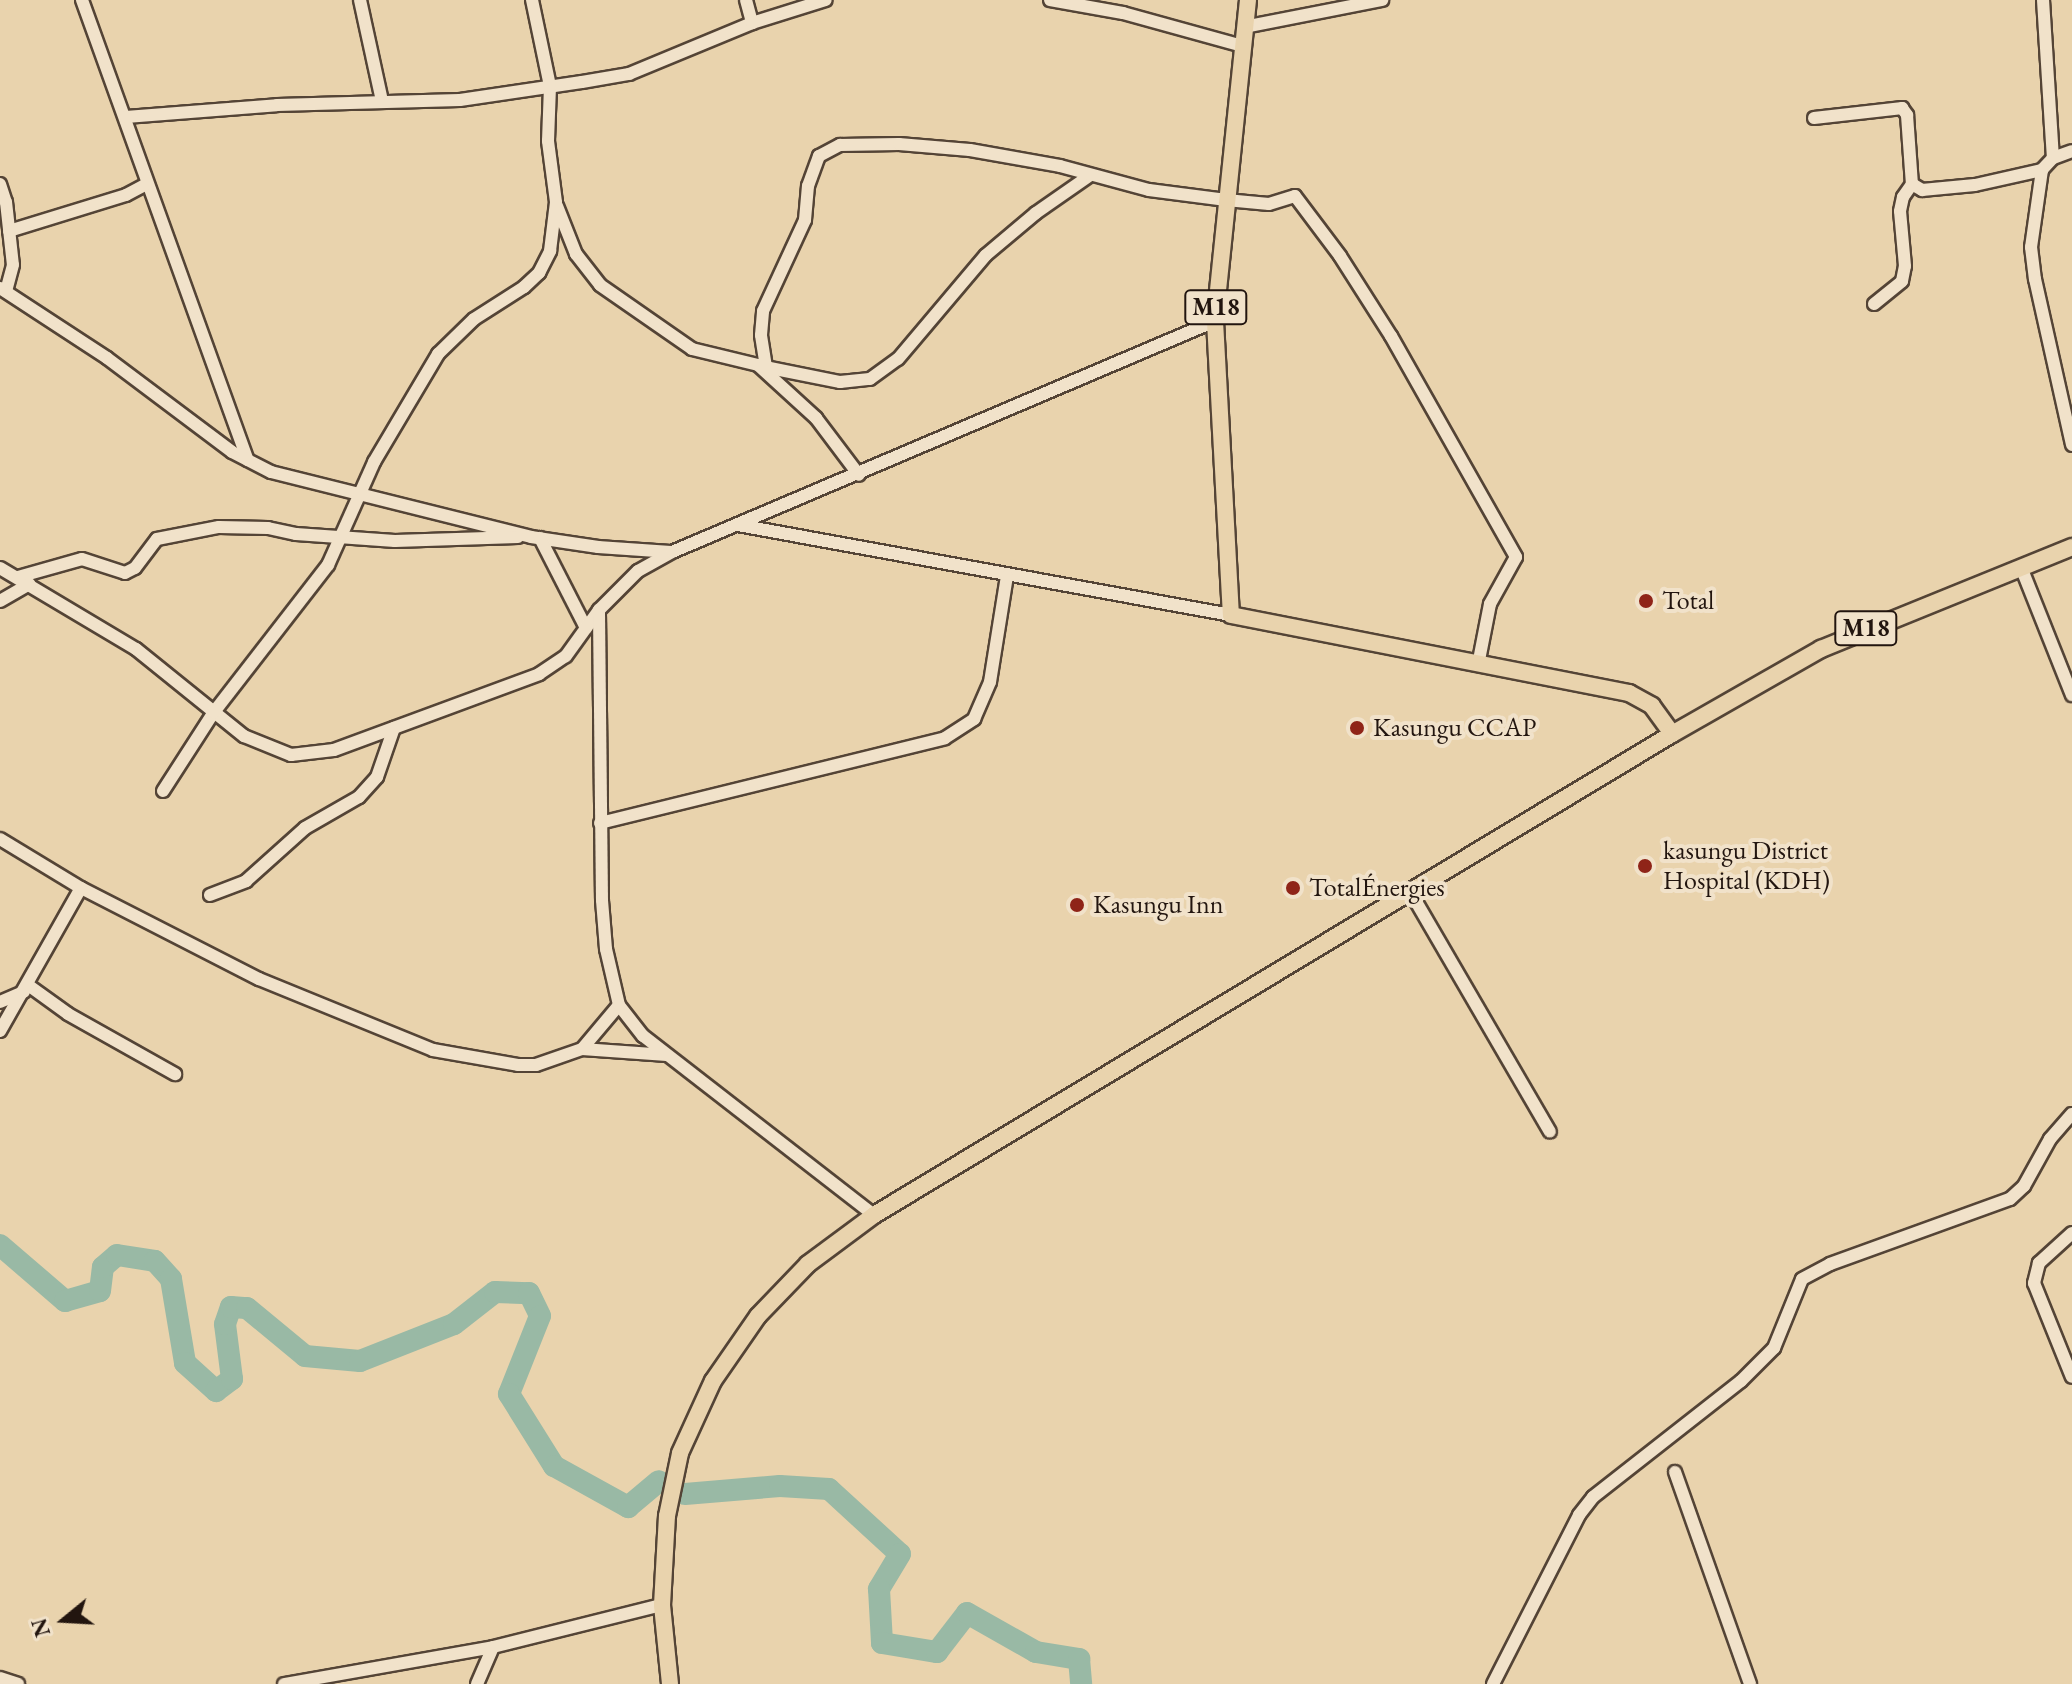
<!DOCTYPE html>
<meta charset="utf-8">
<style>
body{margin:0}
#map{position:relative;width:2072px;height:1684px;overflow:hidden;background:#e9d3ad;font-family:"EB Garamond",serif}
div>[style]{position:absolute}
.river>*{height:22px;margin:-11px;padding:0 11px;transform-origin:11px;border-radius:11px;background:#99b9a5}
.roads{filter:drop-shadow(2px 0 #544436) drop-shadow(-2px 0 #544436) drop-shadow(0 2px #544436) drop-shadow(0 -2px #544436)}
.minor>*{height:12px;margin:-6px;padding:0 6px;transform-origin:6px;border-radius:6px;background:#f1e2ca}
.major>*{height:16px;margin:-8px;padding:0 8px;transform-origin:8px;border-radius:8px;background:#e9d3ad}
.dots>*{width:22px;height:22px;translate:-50% -50%;box-sizing:border-box;border:4px solid #f1e2ca;border-radius:50%}
span{translate:-50% -50%;white-space:nowrap;text-align:center;line-height:1.15;-webkit-text-stroke:8px #f1e2ca;paint-order:stroke}
.shield-label span{padding:2px 6px;background:#f1e2ca;border:2px solid;border-radius:6px;-webkit-text-stroke-width:0}
.shield-label{font-size:24px;color:#22150f;font-weight:700}
.poi-label{font-size:26px;color:#22150f}
.left{translate:0 -50%;text-align:left}
.north{position:absolute;left:24px;top:1580px;width:80px;height:80px;-webkit-text-stroke:6px #f1e2ca;paint-order:stroke;rotate:252deg;font-size:22px;font-weight:700;line-height:32px;text-align:center;color:#22150f}
.north::after{content:'';display:block;margin:auto;width:28px;height:36px;background:#22150f;clip-path:polygon(50% 0,100% 100%,50% 72%,0 100%)}
</style>
<div id="map">
<div class="river">
<div style="left:0;top:1245px;width:86px;rotate:40.7deg"></div>
<div style="left:65px;top:1301px;width:36px;rotate:-16deg"></div>
<div style="left:100px;top:1291px;width:24px;rotate:-83deg"></div>
<div style="left:103px;top:1267px;width:18px;rotate:-41deg"></div>
<div style="left:117px;top:1255px;width:38px;rotate:9deg"></div>
<div style="left:155px;top:1261px;width:24px;rotate:48deg"></div>
<div style="left:171px;top:1279px;width:85px;rotate:80.5deg"></div>
<div style="left:185px;top:1363px;width:42px;rotate:42.1deg"></div>
<div style="left:216px;top:1391px;width:20px;rotate:-37deg"></div>
<div style="left:232px;top:1379px;width:55px;rotate:-97.3deg"></div>
<div style="left:225px;top:1324px;width:18px;rotate:-71deg"></div>
<div style="left:231px;top:1307px;width:16px;rotate:4deg"></div>
<div style="left:247px;top:1308px;width:75px;rotate:39.6deg"></div>
<div style="left:305px;top:1356px;width:55px;rotate:5.2deg"></div>
<div style="left:360px;top:1361px;width:101px;rotate:-21.5deg"></div>
<div style="left:454px;top:1324px;width:52px;rotate:-38deg"></div>
<div style="left:495px;top:1292px;width:34px;rotate:2deg"></div>
<div style="left:529px;top:1293px;width:25px;rotate:64deg"></div>
<div style="left:540px;top:1316px;width:84px;rotate:111.7deg"></div>
<div style="left:509px;top:1394px;width:85px;rotate:58deg"></div>
<div style="left:554px;top:1466px;width:85px;rotate:29deg"></div>
<div style="left:628px;top:1507px;width:40px;rotate:-40deg"></div>
<div style="left:685px;top:1494px;width:95px;rotate:-4.8deg"></div>
<div style="left:780px;top:1486px;width:49px;rotate:3.5deg"></div>
<div style="left:829px;top:1489px;width:96px;rotate:42.5deg"></div>
<div style="left:900px;top:1554px;width:41px;rotate:121deg"></div>
<div style="left:879px;top:1589px;width:54px;rotate:86.8deg"></div>
<div style="left:882px;top:1643px;width:56px;rotate:9.3deg"></div>
<div style="left:937px;top:1652px;width:49px;rotate:-52.4deg"></div>
<div style="left:967px;top:1613px;width:79px;rotate:29.5deg"></div>
<div style="left:1036px;top:1652px;width:44px;rotate:9.2deg"></div>
<div style="left:1079px;top:1659px;width:25px;rotate:85deg"></div>
</div>
<div class="roads">
<div class="minor">
<div style="left:82px;top:0;width:489px;rotate:70.2deg"></div>
<div style="left:360px;top:0;width:103px;rotate:77.7deg"></div>
<div style="left:746px;top:0;width:24px;rotate:75deg"></div>
<div style="left:1050px;top:0;width:74px;rotate:10.1deg"></div>
<div style="left:1123px;top:13px;width:124px;rotate:15.4deg"></div>
<div style="left:2043px;top:0;width:158px;rotate:86.4deg"></div>
<div style="left:2053px;top:158px;width:16px;rotate:133deg"></div>
<div style="left:2042px;top:170px;width:78px;rotate:98.1deg"></div>
<div style="left:2031px;top:247px;width:32px;rotate:83deg"></div>
<div style="left:2035px;top:279px;width:170px;rotate:77.4deg"></div>
<div style="left:1244px;top:27px;width:141px;rotate:-11.1deg"></div>
<div style="left:126px;top:117px;width:151px;rotate:-4.5deg"></div>
<div style="left:277px;top:105px;width:183px;rotate:-1.6deg"></div>
<div style="left:460px;top:100px;width:123px;rotate:-8.4deg"></div>
<div style="left:582px;top:82px;width:48px;rotate:-9.7deg"></div>
<div style="left:629px;top:74px;width:133px;rotate:-22.5deg"></div>
<div style="left:752px;top:23px;width:77px;rotate:-17.3deg"></div>
<div style="left:1814px;top:118px;width:89px;rotate:-6.5deg"></div>
<div style="left:1902px;top:108px;width:9px;rotate:54deg"></div>
<div style="left:1907px;top:115px;width:69px;rotate:85.9deg"></div>
<div style="left:1912px;top:184px;width:12px;rotate:31deg"></div>
<div style="left:1922px;top:190px;width:53px;rotate:-5.4deg"></div>
<div style="left:1975px;top:185px;width:69px;rotate:-12.6deg"></div>
<div style="left:2053px;top:158px;width:20px;rotate:-20deg"></div>
<div style="left:0;top:184px;width:19px;rotate:72deg"></div>
<div style="left:6px;top:202px;width:63px;rotate:83.7deg"></div>
<div style="left:13px;top:265px;width:27px;rotate:105deg"></div>
<div style="left:557px;top:206px;width:52px;rotate:68.4deg"></div>
<div style="left:576px;top:254px;width:39px;rotate:52deg"></div>
<div style="left:600px;top:285px;width:112px;rotate:34.8deg"></div>
<div style="left:692px;top:349px;width:68px;rotate:13.6deg"></div>
<div style="left:758px;top:365px;width:79px;rotate:42.4deg"></div>
<div style="left:816px;top:418px;width:71px;rotate:53deg"></div>
<div style="left:9px;top:231px;width:122px;rotate:-17.1deg"></div>
<div style="left:126px;top:195px;width:24px;rotate:-28deg"></div>
<div style="left:0;top:288px;width:128px;rotate:33.2deg"></div>
<div style="left:107px;top:358px;width:156px;rotate:36.9deg"></div>
<div style="left:232px;top:452px;width:44px;rotate:27.1deg"></div>
<div style="left:271px;top:472px;width:268px;rotate:14deg"></div>
<div style="left:531px;top:537px;width:68px;rotate:8.5deg"></div>
<div style="left:598px;top:547px;width:73px;rotate:3.9deg"></div>
<div style="left:1874px;top:304px;width:36px;rotate:-39deg"></div>
<div style="left:1902px;top:281px;width:15px;rotate:-79deg"></div>
<div style="left:1905px;top:266px;width:55px;rotate:-95.2deg"></div>
<div style="left:1900px;top:211px;width:14px;rotate:-78deg"></div>
<div style="left:1903px;top:197px;width:16px;rotate:-55deg"></div>
<div style="left:760px;top:366px;width:82px;rotate:11.3deg"></div>
<div style="left:840px;top:382px;width:30px;rotate:-6deg"></div>
<div style="left:870px;top:379px;width:34px;rotate:-36deg"></div>
<div style="left:898px;top:359px;width:136px;rotate:-49.8deg"></div>
<div style="left:986px;top:255px;width:65px;rotate:-40deg"></div>
<div style="left:1036px;top:213px;width:65px;rotate:-34.9deg"></div>
<div style="left:766px;top:367px;width:32px;rotate:-99deg"></div>
<div style="left:761px;top:335px;width:24px;rotate:-85deg"></div>
<div style="left:763px;top:311px;width:100px;rotate:-65.2deg"></div>
<div style="left:805px;top:220px;width:34px;rotate:-85deg"></div>
<div style="left:808px;top:186px;width:32px;rotate:-70deg"></div>
<div style="left:819px;top:156px;width:24px;rotate:-28deg"></div>
<div style="left:840px;top:145px;width:59px;rotate:-1deg"></div>
<div style="left:899px;top:144px;width:71px;rotate:4.8deg"></div>
<div style="left:970px;top:150px;width:91px;rotate:10.1deg"></div>
<div style="left:1060px;top:166px;width:92px;rotate:15.1deg"></div>
<div style="left:1149px;top:190px;width:78px;rotate:7.4deg"></div>
<div style="left:1226px;top:200px;width:43px;rotate:5.3deg"></div>
<div style="left:1269px;top:204px;width:27px;rotate:-17deg"></div>
<div style="left:1295px;top:196px;width:75px;rotate:53.1deg"></div>
<div style="left:1340px;top:256px;width:95px;rotate:57.5deg"></div>
<div style="left:1391px;top:336px;width:254px;rotate:60.5deg"></div>
<div style="left:1516px;top:557px;width:54px;rotate:119deg"></div>
<div style="left:1490px;top:604px;width:62px;rotate:101.1deg"></div>
<div style="left:738px;top:525px;width:501px;rotate:10.35deg"></div>
<div style="left:540px;top:538px;width:101px;rotate:62.9deg"></div>
<div style="left:2021px;top:567px;width:138px;rotate:68.3deg"></div>
<div style="left:0;top:568px;width:158px;rotate:30.8deg"></div>
<div style="left:136px;top:649px;width:139px;rotate:38.9deg"></div>
<div style="left:244px;top:736px;width:51px;rotate:22deg"></div>
<div style="left:291px;top:755px;width:43px;rotate:-6.6deg"></div>
<div style="left:334px;top:750px;width:219px;rotate:-20.3deg"></div>
<div style="left:539px;top:674px;width:32px;rotate:-34deg"></div>
<div style="left:566px;top:656px;width:57px;rotate:-54.3deg"></div>
<div style="left:18px;top:577px;width:66px;rotate:-15.7deg"></div>
<div style="left:82px;top:559px;width:45px;rotate:18deg"></div>
<div style="left:125px;top:573px;width:11px;rotate:-27deg"></div>
<div style="left:135px;top:568px;width:36px;rotate:-53deg"></div>
<div style="left:157px;top:539px;width:63px;rotate:-11deg"></div>
<div style="left:219px;top:527px;width:49px;rotate:1.2deg"></div>
<div style="left:268px;top:528px;width:29px;rotate:12deg"></div>
<div style="left:296px;top:534px;width:99px;rotate:4deg"></div>
<div style="left:395px;top:541px;width:123px;rotate:-1.9deg"></div>
<div style="left:0;top:601px;width:34px;rotate:-30deg"></div>
<div style="left:163px;top:791px;width:94px;rotate:-57.2deg"></div>
<div style="left:214px;top:712px;width:186px;rotate:-52.2deg"></div>
<div style="left:328px;top:565px;width:113px;rotate:-65.9deg"></div>
<div style="left:374px;top:462px;width:126px;rotate:-59.3deg"></div>
<div style="left:438px;top:354px;width:50px;rotate:-44.2deg"></div>
<div style="left:474px;top:319px;width:59px;rotate:-32.6deg"></div>
<div style="left:524px;top:287px;width:21px;rotate:-43deg"></div>
<div style="left:539px;top:273px;width:25px;rotate:-63deg"></div>
<div style="left:550px;top:251px;width:49px;rotate:-83deg"></div>
<div style="left:556px;top:202px;width:62px;rotate:-97.5deg"></div>
<div style="left:548px;top:141px;width:55px;rotate:-87.9deg"></div>
<div style="left:550px;top:86px;width:88px;rotate:-101.8deg"></div>
<div style="left:600px;top:823px;width:355px;rotate:-13.8deg"></div>
<div style="left:945px;top:738px;width:35px;rotate:-33deg"></div>
<div style="left:974px;top:719px;width:40px;rotate:-66.6deg"></div>
<div style="left:990px;top:682px;width:107px;rotate:-80.9deg"></div>
<div style="left:0;top:839px;width:95px;rotate:31.2deg"></div>
<div style="left:81px;top:888px;width:200px;rotate:27.1deg"></div>
<div style="left:259px;top:979px;width:188px;rotate:22.2deg"></div>
<div style="left:433px;top:1050px;width:86px;rotate:10deg"></div>
<div style="left:518px;top:1065px;width:18px"></div>
<div style="left:536px;top:1065px;width:49px;rotate:-19.2deg"></div>
<div style="left:582px;top:1049px;width:85px;rotate:4deg"></div>
<div style="left:1411px;top:893px;width:276px;rotate:59.8deg"></div>
<div style="left:210px;top:895px;width:39px;rotate:-21deg"></div>
<div style="left:246px;top:881px;width:79px;rotate:-41.9deg"></div>
<div style="left:305px;top:828px;width:62px;rotate:-29.9deg"></div>
<div style="left:359px;top:797px;width:27px;rotate:-48deg"></div>
<div style="left:377px;top:777px;width:52px;rotate:-70.9deg"></div>
<div style="left:28px;top:985px;width:49px;rotate:35.9deg"></div>
<div style="left:68px;top:1014px;width:123px;rotate:29.3deg"></div>
<div style="left:0;top:1002px;width:26px;rotate:-23deg"></div>
<div style="left:0;top:1031px;width:164px;rotate:-60.5deg"></div>
<div style="left:582px;top:1049px;width:57px;rotate:-49.9deg"></div>
<div style="left:874px;top:1215px;width:292px;rotate:-142.2deg"></div>
<div style="left:643px;top:1036px;width:39px;rotate:-128deg"></div>
<div style="left:619px;top:1005px;width:57px;rotate:-103.1deg"></div>
<div style="left:606px;top:949px;width:49px;rotate:-94.7deg"></div>
<div style="left:602px;top:900px;width:290px;rotate:-90.6deg"></div>
<div style="left:599px;top:610px;width:55px;rotate:-45deg"></div>
<div style="left:638px;top:571px;width:39px;rotate:-29deg"></div>
<div style="left:672px;top:552px;width:590px;rotate:-23.05deg"></div>
<div style="left:2072px;top:1233px;width:45px;rotate:137.7deg"></div>
<div style="left:2039px;top:1263px;width:21px;rotate:104deg"></div>
<div style="left:2034px;top:1283px;width:101px;rotate:68deg"></div>
<div style="left:1675px;top:1472px;width:225px;rotate:70.5deg"></div>
<div style="left:0;top:1678px;width:19px;rotate:18deg"></div>
<div style="left:284px;top:1684px;width:212px;rotate:-10deg"></div>
<div style="left:493px;top:1647px;width:174px;rotate:-14deg"></div>
<div style="left:477px;top:1684px;width:40px;rotate:-66.6deg"></div>
<div style="left:1493px;top:1684px;width:190px;rotate:-63deg"></div>
<div style="left:1579px;top:1515px;width:23px;rotate:-52deg"></div>
<div style="left:1593px;top:1497px;width:188px;rotate:-38.1deg"></div>
<div style="left:1741px;top:1381px;width:47px;rotate:-45deg"></div>
<div style="left:1774px;top:1348px;width:74px;rotate:-67.9deg"></div>
<div style="left:1802px;top:1279px;width:32px;rotate:-28deg"></div>
<div style="left:1830px;top:1264px;width:191px;rotate:-19.9deg"></div>
<div style="left:2010px;top:1199px;width:19px;rotate:-43deg"></div>
<div style="left:2024px;top:1186px;width:54px;rotate:-61deg"></div>
<div style="left:2050px;top:1139px;width:33px;rotate:-49deg"></div>
</div>
<div class="major">
<div style="left:1248px;top:0;width:323px;rotate:95.9deg"></div>
<div style="left:1215px;top:321px;width:294px;rotate:86.9deg"></div>
<div style="left:1231px;top:615px;width:406px;rotate:11.1deg"></div>
<div style="left:1629px;top:693px;width:26px;rotate:29deg"></div>
<div style="left:1652px;top:706px;width:34px;rotate:54deg"></div>
<div style="left:670px;top:1684px;width:79px;rotate:-95.8deg"></div>
<div style="left:662px;top:1605px;width:89px;rotate:-86.8deg"></div>
<div style="left:667px;top:1516px;width:64px;rotate:-78.3deg"></div>
<div style="left:680px;top:1453px;width:79px;rotate:-65.4deg"></div>
<div style="left:713px;top:1381px;width:79px;rotate:-55.3deg"></div>
<div style="left:758px;top:1316px;width:72px;rotate:-46.1deg"></div>
<div style="left:808px;top:1264px;width:82px;rotate:-36.6deg"></div>
<div style="left:874px;top:1215px;width:932px;rotate:-31.08deg"></div>
<div style="left:1672px;top:734px;width:172px;rotate:-29.7deg"></div>
<div style="left:1821px;top:649px;width:271px;rotate:-22.1deg"></div>
</div>
</div>
<div class="dots">
<div style="left:1646px;top:601px;background:#8f2418"></div>
<div style="left:1357px;top:728px;background:#8f2418"></div>
<div style="left:1645px;top:866px;background:#8f2418"></div>
<div style="left:1293px;top:888px;background:#8f2418"></div>
<div style="left:1077px;top:905px;background:#8f2418"></div>
</div>
<div class="shield-label">
<span style="left:1216px;top:307px">M18</span>
<span style="left:1866px;top:628px">M18</span>
</div>
<div class="poi-label">
<span class="left" style="left:1662px;top:601px">Total</span>
<span class="left" style="left:1373px;top:728px">Kasungu CCAP</span>
<span class="left" style="left:1663px;top:866px">kasungu District<br>Hospital (KDH)</span>
<span class="left" style="left:1309px;top:888px">TotalÉnergies</span>
<span class="left" style="left:1093px;top:905px">Kasungu Inn</span>
</div>
<div class="north">N</div>
</div>
